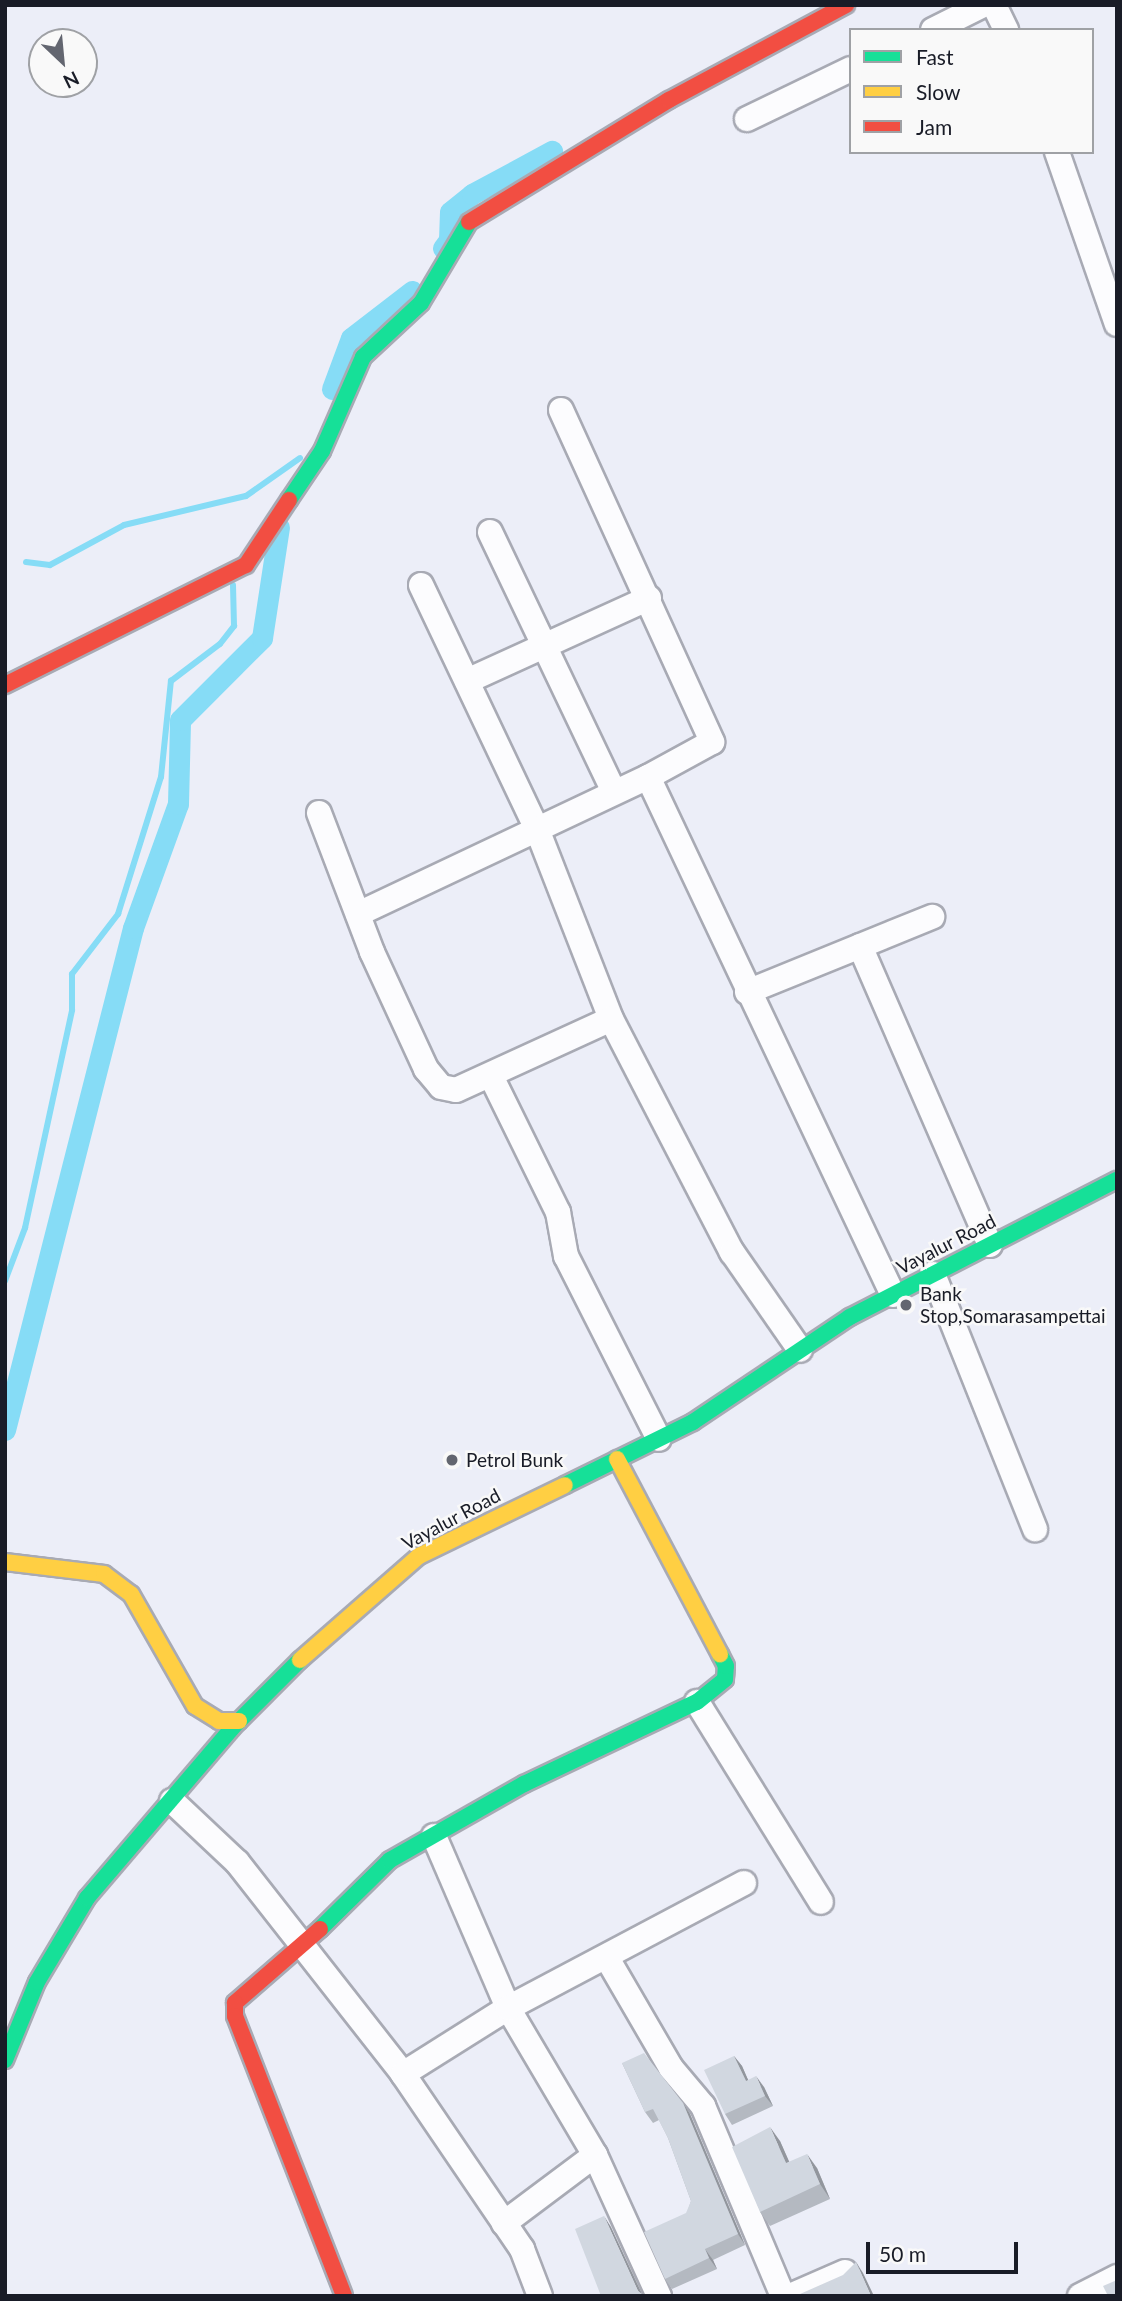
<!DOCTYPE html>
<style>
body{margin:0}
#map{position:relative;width:1122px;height:2301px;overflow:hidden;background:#eceef8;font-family:Lato,sans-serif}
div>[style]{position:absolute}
.stream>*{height:6px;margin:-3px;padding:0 3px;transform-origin:3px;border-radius:3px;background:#86dcf6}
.canal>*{height:21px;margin:-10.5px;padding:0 10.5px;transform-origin:10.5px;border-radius:10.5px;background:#86dcf6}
.roads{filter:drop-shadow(2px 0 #a8aab4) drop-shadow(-2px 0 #a8aab4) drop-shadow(0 2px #a8aab4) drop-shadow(0 -2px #a8aab4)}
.street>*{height:24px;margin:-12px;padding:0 12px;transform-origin:12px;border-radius:12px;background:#fcfcfe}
.fast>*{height:16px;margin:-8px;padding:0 8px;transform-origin:8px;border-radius:8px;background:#16e098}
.slow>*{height:16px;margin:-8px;padding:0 8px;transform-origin:8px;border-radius:8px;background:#ffcf43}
.jam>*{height:16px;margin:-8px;padding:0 8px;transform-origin:8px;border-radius:8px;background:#f24e42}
.wall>*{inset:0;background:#b4b9c1}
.shaded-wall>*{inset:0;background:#92969d}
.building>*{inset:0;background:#d1d7e0}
.dots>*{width:19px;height:19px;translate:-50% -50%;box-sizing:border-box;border:4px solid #f9f9f9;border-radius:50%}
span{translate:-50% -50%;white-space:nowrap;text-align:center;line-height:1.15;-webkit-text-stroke:5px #f9f9f9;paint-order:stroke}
.street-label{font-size:19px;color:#191c27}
.poi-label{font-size:19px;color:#191c27}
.left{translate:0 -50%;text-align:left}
.frame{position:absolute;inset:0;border:7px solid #191c27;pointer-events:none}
.legend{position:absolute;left:849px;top:28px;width:245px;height:126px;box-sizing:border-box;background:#f9f9f9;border:2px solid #9fa1a5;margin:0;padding:9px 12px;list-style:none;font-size:21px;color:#191c27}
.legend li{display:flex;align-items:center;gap:14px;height:35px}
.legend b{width:35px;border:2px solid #9fa1a5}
.north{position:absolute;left:28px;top:28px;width:70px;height:70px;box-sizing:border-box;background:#f9f9f9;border:2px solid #9fa1a5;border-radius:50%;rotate:154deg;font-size:19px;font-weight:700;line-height:28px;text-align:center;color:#191c27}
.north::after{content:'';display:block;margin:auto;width:24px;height:32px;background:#636670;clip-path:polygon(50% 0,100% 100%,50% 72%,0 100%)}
.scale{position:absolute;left:866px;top:2242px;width:152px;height:32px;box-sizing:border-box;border:4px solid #191c27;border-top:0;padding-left:9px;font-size:21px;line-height:24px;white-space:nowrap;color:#191c27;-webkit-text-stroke:5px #f9f9f9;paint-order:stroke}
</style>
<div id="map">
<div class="stream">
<div style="left:26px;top:562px;width:24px;rotate:7deg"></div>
<div style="left:50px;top:565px;width:84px;rotate:-28.4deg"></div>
<div style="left:124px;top:525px;width:125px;rotate:-13.4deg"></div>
<div style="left:246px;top:496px;width:66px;rotate:-35.1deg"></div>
<div style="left:5px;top:1281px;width:57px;rotate:-69.3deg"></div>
<div style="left:25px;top:1228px;width:223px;rotate:-77.8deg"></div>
<div style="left:72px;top:1010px;width:36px;rotate:-90deg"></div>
<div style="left:72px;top:974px;width:76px;rotate:-52.5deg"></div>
<div style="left:118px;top:914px;width:144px;rotate:-72.6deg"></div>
<div style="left:161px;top:777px;width:97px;rotate:-84.1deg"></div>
<div style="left:171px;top:681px;width:61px;rotate:-37.1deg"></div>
<div style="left:220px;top:644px;width:23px;rotate:-52deg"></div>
<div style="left:234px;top:626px;width:41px;rotate:-91.4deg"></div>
</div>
<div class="canal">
<div style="left:443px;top:248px;width:10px;rotate:-53deg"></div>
<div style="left:449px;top:240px;width:28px;rotate:-88deg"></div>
<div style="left:450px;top:212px;width:28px;rotate:-39deg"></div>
<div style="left:472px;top:194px;width:91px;rotate:-28.3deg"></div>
<div style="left:332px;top:389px;width:54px;rotate:-69.6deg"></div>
<div style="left:351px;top:338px;width:77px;rotate:-37.6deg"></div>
<div style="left:5px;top:1430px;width:518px;rotate:-75.7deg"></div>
<div style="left:133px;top:928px;width:132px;rotate:-70.1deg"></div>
<div style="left:178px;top:804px;width:84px;rotate:-88.6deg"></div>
<div style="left:180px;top:720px;width:116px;rotate:-45deg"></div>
<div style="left:262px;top:638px;width:112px;rotate:-81.3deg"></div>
</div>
<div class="roads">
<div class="street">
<div style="left:994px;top:5px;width:28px;rotate:64deg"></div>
<div style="left:933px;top:30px;width:56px;rotate:-26.6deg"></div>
<div style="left:747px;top:119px;width:115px;rotate:-25.7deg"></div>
<div style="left:1057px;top:152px;width:182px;rotate:70.8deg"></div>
<div style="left:561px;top:410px;width:365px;rotate:65.5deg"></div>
<div style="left:712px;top:742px;width:73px;rotate:151.3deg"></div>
<div style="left:490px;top:532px;width:288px;rotate:64.5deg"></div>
<div style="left:421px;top:585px;width:270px;rotate:64.6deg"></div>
<div style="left:537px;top:829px;width:204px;rotate:68.7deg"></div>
<div style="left:611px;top:1019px;width:263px;rotate:62.6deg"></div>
<div style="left:732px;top:1252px;width:119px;rotate:55.2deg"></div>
<div style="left:467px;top:681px;width:200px;rotate:-24.5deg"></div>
<div style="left:319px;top:813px;width:149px;rotate:69.1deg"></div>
<div style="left:372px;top:952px;width:129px;rotate:65.2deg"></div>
<div style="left:426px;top:1069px;width:23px;rotate:50deg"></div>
<div style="left:441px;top:1087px;width:15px;rotate:11deg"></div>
<div style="left:456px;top:1090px;width:170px;rotate:-24.6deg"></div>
<div style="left:358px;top:914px;width:321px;rotate:-25.3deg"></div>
<div style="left:648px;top:777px;width:573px;rotate:64.69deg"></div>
<div style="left:860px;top:946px;width:326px;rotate:66.5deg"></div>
<div style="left:747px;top:992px;width:200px;rotate:-22.1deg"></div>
<div style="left:491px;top:1076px;width:152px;rotate:63.8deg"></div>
<div style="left:558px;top:1212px;width:45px;rotate:79.7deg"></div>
<div style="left:566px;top:1256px;width:205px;rotate:63.1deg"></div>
<div style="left:933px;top:1274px;width:275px;rotate:68.2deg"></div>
<div style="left:697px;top:1702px;width:235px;rotate:58.2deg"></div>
<div style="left:172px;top:1801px;width:89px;rotate:43.2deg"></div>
<div style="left:237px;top:1862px;width:269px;rotate:51.9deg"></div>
<div style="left:403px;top:2074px;width:212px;rotate:55.8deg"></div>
<div style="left:522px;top:2249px;width:50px;rotate:69deg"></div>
<div style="left:434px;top:1836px;width:187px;rotate:66.7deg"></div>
<div style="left:508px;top:2008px;width:171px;rotate:59.4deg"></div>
<div style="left:595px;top:2155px;width:114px;rotate:143.2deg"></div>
<div style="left:607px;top:1958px;width:127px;rotate:59.8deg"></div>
<div style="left:671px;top:2068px;width:50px;rotate:49.9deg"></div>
<div style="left:703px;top:2106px;width:206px;rotate:67.2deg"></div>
<div style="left:403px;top:2074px;width:124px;rotate:-32.2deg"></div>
<div style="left:508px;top:2008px;width:267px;rotate:-27.9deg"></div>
<div style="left:595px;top:2155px;width:155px;rotate:65.6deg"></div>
<div style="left:790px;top:2296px;width:60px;rotate:-23.6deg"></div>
<div style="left:1080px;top:2296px;width:42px;rotate:-27.2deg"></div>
</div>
<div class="fast">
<div style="left:289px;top:500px;width:59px;rotate:-56deg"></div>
<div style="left:322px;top:451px;width:103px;rotate:-66.4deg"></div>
<div style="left:363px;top:357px;width:79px;rotate:-43deg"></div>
<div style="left:421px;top:303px;width:94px;rotate:-59.3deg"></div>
<div style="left:565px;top:1485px;width:143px;rotate:-26.2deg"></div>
<div style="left:693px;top:1422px;width:189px;rotate:-33.8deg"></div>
<div style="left:850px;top:1317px;width:300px;rotate:-27.2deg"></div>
<div style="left:320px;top:1929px;width:98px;rotate:-44.6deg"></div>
<div style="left:390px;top:1860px;width:154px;rotate:-29.6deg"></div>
<div style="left:524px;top:1784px;width:191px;rotate:-25.4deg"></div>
<div style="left:697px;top:1702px;width:36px;rotate:-39deg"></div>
<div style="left:725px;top:1679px;width:13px;rotate:-86deg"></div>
<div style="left:726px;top:1666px;width:13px;rotate:-117deg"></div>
<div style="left:5px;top:2060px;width:84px;rotate:-67.7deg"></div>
<div style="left:37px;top:1982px;width:98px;rotate:-59.2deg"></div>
<div style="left:87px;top:1898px;width:223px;rotate:-49.5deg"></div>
<div style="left:232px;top:1728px;width:96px;rotate:-45deg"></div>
</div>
<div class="slow">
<div style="left:617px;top:1459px;width:221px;rotate:62.2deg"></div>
<div style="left:5px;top:1562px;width:100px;rotate:6.9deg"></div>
<div style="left:104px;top:1574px;width:34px;rotate:37deg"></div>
<div style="left:131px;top:1594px;width:129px;rotate:60.3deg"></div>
<div style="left:195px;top:1706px;width:28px;rotate:32deg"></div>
<div style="left:219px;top:1721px;width:20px"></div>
<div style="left:300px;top:1660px;width:158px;rotate:-41.2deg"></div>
<div style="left:419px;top:1556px;width:162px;rotate:-25.9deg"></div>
</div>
<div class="jam">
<div style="left:469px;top:222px;width:234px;rotate:-31.4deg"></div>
<div style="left:669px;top:100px;width:201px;rotate:-28.2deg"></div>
<div style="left:5px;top:685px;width:269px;rotate:-26.5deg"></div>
<div style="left:246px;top:565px;width:78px;rotate:-56.5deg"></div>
<div style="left:320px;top:1929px;width:113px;rotate:139deg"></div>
<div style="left:235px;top:2003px;width:13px;rotate:90deg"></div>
<div style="left:235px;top:2016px;width:300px;rotate:68.7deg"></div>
</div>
</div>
<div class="wall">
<div style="clip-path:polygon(734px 2056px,742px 2066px,748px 2080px,764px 2087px,773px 2106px,732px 2125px,725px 2114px)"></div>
<div style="clip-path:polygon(622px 2063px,683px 2103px,690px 2114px,745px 2245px,713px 2260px,717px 2269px,672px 2289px,665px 2279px,691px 2201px,668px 2138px,659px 2120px,653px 2123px,645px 2112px)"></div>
<div style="clip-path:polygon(780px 2141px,789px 2162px,817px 2168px,830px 2199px,770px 2226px,760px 2212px)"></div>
</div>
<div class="shaded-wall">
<div style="clip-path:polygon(734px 2056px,742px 2066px,753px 2091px,746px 2081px)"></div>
<div style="clip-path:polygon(756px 2076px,764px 2087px,773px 2106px,765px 2096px)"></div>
<div style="clip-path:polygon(683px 2103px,690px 2114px,745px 2245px,738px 2234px)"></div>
<div style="clip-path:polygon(770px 2127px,780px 2141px,796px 2177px,786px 2163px)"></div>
<div style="clip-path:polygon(807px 2154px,817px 2168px,830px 2199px,820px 2184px)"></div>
<div style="clip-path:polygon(604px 2216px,611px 2227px,643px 2296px,638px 2291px)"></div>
<div style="clip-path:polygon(705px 2249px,713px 2260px,717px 2269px,709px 2258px)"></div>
<div style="clip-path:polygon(856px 2262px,863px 2273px,874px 2296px,871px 2296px)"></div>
</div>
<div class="building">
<div style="clip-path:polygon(644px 2053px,683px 2103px,738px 2234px,705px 2249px,709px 2258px,665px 2279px,644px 2232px,686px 2213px,691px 2201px,668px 2138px,653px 2109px,645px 2112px,622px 2063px)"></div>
<div style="clip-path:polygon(734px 2056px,746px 2081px,756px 2076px,765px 2096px,725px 2114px,704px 2070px)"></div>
<div style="clip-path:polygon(770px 2127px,786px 2163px,807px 2154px,820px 2184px,760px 2212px,732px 2147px)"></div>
<div style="clip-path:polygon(604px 2216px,638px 2291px,645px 2296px,601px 2296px,575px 2229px)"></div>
<div style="clip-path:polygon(856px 2262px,871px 2296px,801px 2296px,800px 2294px,843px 2275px)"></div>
<div style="clip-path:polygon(1117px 2280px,1117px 2296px,1108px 2296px,1103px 2286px)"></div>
</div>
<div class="dots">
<div style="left:906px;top:1305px;background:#636670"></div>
<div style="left:452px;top:1460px;background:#636670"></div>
</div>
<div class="street-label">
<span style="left:946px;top:1244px;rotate:-27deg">Vayalur Road</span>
<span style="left:451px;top:1519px;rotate:-28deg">Vayalur Road</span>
</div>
<div class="poi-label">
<span class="left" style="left:920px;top:1305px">Bank<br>Stop,Somarasampettai</span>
<span class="left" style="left:466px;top:1460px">Petrol Bunk</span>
</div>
<div class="frame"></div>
<ul class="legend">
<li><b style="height:9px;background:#16e098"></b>Fast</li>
<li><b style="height:9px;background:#ffcf43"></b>Slow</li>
<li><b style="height:9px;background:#f24e42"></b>Jam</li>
</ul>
<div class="north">N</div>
<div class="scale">50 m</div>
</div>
